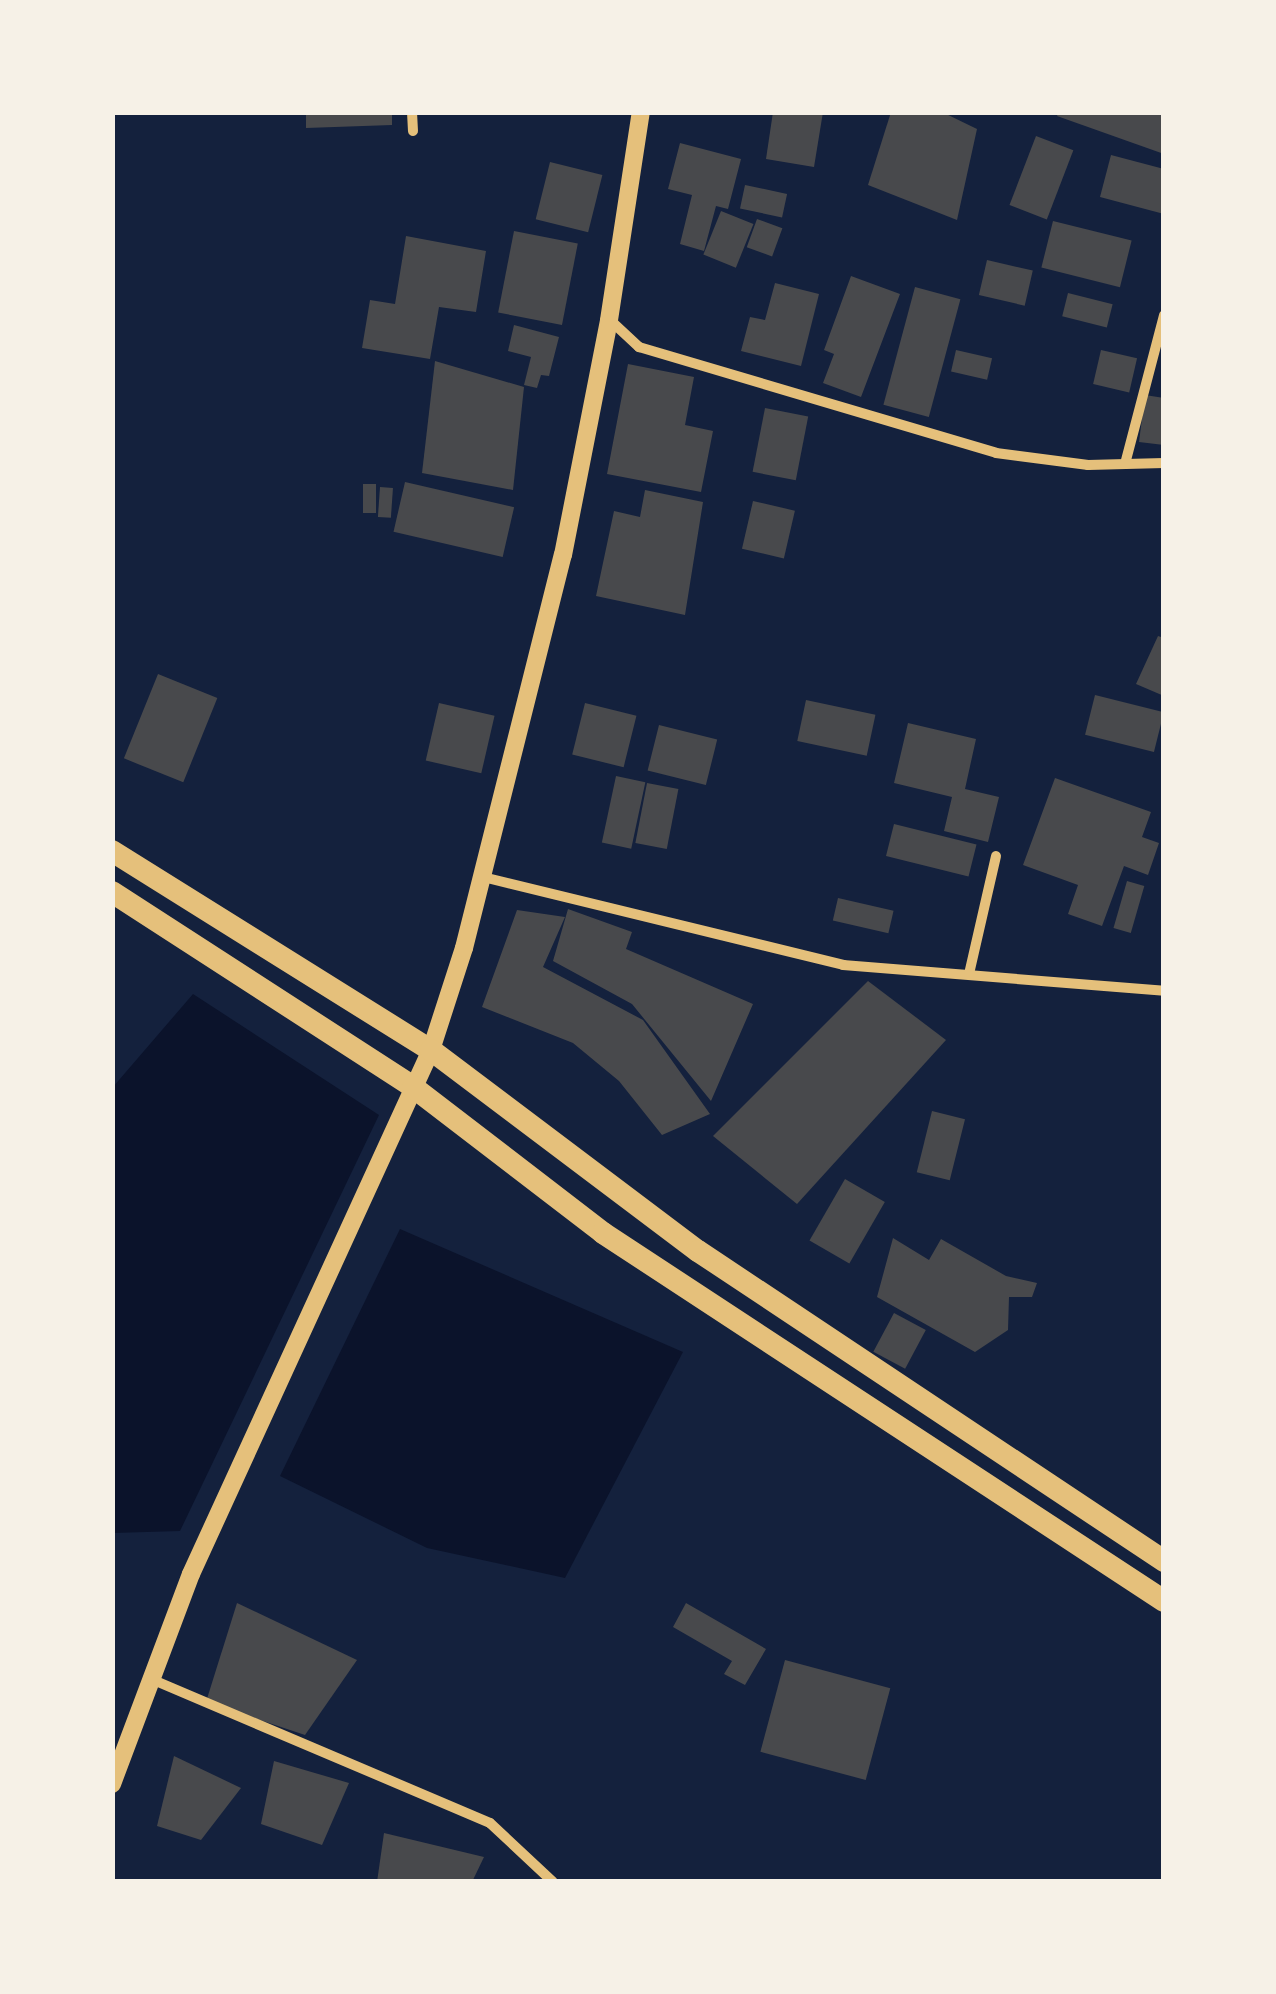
<!DOCTYPE html>
<style>
body{margin:0}
#map{position:relative;width:1276px;height:1994px;overflow:hidden;background:#14213d;font-family:"Libre Baskerville",serif}
div>[style]{position:absolute}
.water>*{inset:0;background:#0b132b}
.building>*{inset:0;background:#48494c;transform-origin:0 0}
.minor>*{height:10px;margin:-5px;padding:0 5px;transform-origin:5px;border-radius:5px;background:#e5c07b}
.tertiary>*{height:18px;margin:-9px;padding:0 9px;transform-origin:9px;border-radius:9px;background:#e5c07b}
.trunk>*{height:22px;margin:-11px;padding:0 11px;transform-origin:11px;border-radius:11px;background:#e5c07b}
span{translate:-50% -50%;white-space:nowrap;text-align:center;line-height:1.15;-webkit-text-stroke:8px #f6f1e7;paint-order:stroke}
.frame{position:absolute;inset:0;border:115px solid #f6f1e7;pointer-events:none}
</style>
<div id="map">
<div class="water">
<div style="clip-path:polygon(193px 994px,379px 1115px,180px 1531px,113px 1533px,113px 1087px)"></div>
<div style="clip-path:polygon(400px 1229px,683px 1352px,565px 1578px,427px 1548px,280px 1476px)"></div>
</div>
<div class="building">
<div style="clip-path:polygon(306px 112px,392px 112px,392px 125px,306px 128px)"></div>
<div style="clip-path:polygon(773px 112px,823px 112px,814px 167px,766px 159px)"></div>
<div style="clip-path:polygon(891px 112px,942px 112px,977px 129px,957px 220px,868px 185px)"></div>
<div style="clip-path:polygon(1059px 112px,1164px 112px,1164px 154px,1057px 116px)"></div>
<div style="left:1036px;top:136px;width:40px;height:74px;rotate:21deg"></div>
<div style="clip-path:polygon(680px 143px,741px 159px,728px 209px,716px 206px,704px 251px,680px 244px,692px 195px,668px 189px)"></div>
<div style="clip-path:polygon(1111px 155px,1164px 169px,1164px 214px,1100px 197px)"></div>
<div style="left:550px;top:162px;width:54px;height:59px;rotate:14deg"></div>
<div style="left:745px;top:185px;width:43px;height:24px;rotate:12deg"></div>
<div style="left:721px;top:211px;width:35px;height:47px;rotate:22deg"></div>
<div style="left:757px;top:219px;width:27px;height:30px;rotate:20deg"></div>
<div style="left:1053px;top:221px;width:81px;height:48px;rotate:14deg"></div>
<div style="left:514px;top:231px;width:65px;height:83px;rotate:11deg"></div>
<div style="clip-path:polygon(406px 236px,486px 251px,476px 312px,439px 307px,430px 359px,362px 348px,370px 300px,395px 304px)"></div>
<div style="left:987px;top:260px;width:47px;height:36px;rotate:13deg"></div>
<div style="clip-path:polygon(851px 276px,900px 294px,861px 397px,823px 383px,834px 354px,824px 350px)"></div>
<div style="clip-path:polygon(775px 283px,819px 294px,801px 366px,741px 351px,750px 317px,765px 320px)"></div>
<div style="left:915px;top:287px;width:47px;height:122px;rotate:15deg"></div>
<div style="left:1068px;top:293px;width:46px;height:24px;rotate:14deg"></div>
<div style="clip-path:polygon(514px 325px,559px 337px,549px 376px,541px 375px,537px 388px,524px 385px,531px 357px,508px 351px)"></div>
<div style="left:956px;top:350px;width:37px;height:22px;rotate:13deg"></div>
<div style="left:1101px;top:350px;width:37px;height:35px;rotate:13deg"></div>
<div style="clip-path:polygon(435px 361px,524px 387px,513px 490px,422px 473px)"></div>
<div style="clip-path:polygon(628px 364px,694px 377px,685px 425px,713px 431px,701px 492px,607px 474px)"></div>
<div style="clip-path:polygon(1145px 395px,1164px 398px,1164px 445px,1139px 442px)"></div>
<div style="left:765px;top:408px;width:44px;height:65px;rotate:11deg"></div>
<div style="left:405px;top:482px;width:112px;height:51px;rotate:13deg"></div>
<div style="left:363px;top:484px;width:13px;height:29px"></div>
<div style="left:380px;top:487px;width:13px;height:30px;rotate:4deg"></div>
<div style="clip-path:polygon(645px 490px,703px 502px,685px 615px,596px 596px,614px 511px,640px 517px)"></div>
<div style="left:753px;top:501px;width:43px;height:49px;rotate:13deg"></div>
<div style="clip-path:polygon(1158px 636px,1164px 638px,1164px 696px,1136px 684px)"></div>
<div style="left:158px;top:674px;width:64px;height:91px;rotate:22deg"></div>
<div style="left:1095px;top:695px;width:71px;height:41px;rotate:14deg"></div>
<div style="left:806px;top:700px;width:71px;height:42px;rotate:12deg"></div>
<div style="left:439px;top:703px;width:57px;height:59px;rotate:13deg"></div>
<div style="left:585px;top:703px;width:53px;height:53px;rotate:14deg"></div>
<div style="clip-path:polygon(908px 723px,976px 739px,965px 789px,999px 797px,988px 842px,944px 831px,952px 797px,894px 783px)"></div>
<div style="left:659px;top:725px;width:60px;height:47px;rotate:14deg"></div>
<div style="left:616px;top:776px;width:30px;height:68px;rotate:12deg"></div>
<div style="clip-path:polygon(1055px 778px,1151px 812px,1142px 837px,1159px 843px,1148px 875px,1124px 866px,1102px 926px,1068px 914px,1078px 885px,1023px 865px)"></div>
<div style="left:647px;top:783px;width:32px;height:61px;rotate:11deg"></div>
<div style="left:894px;top:824px;width:85px;height:33px;rotate:14deg"></div>
<div style="left:1127px;top:881px;width:18px;height:49px;rotate:16deg"></div>
<div style="left:838px;top:898px;width:57px;height:23px;rotate:13deg"></div>
<div style="clip-path:polygon(568px 909px,632px 932px,626px 949px,753px 1004px,711px 1101px,632px 1004px,553px 961px)"></div>
<div style="clip-path:polygon(517px 910px,565px 917px,543px 967px,643px 1020px,710px 1114px,662px 1135px,619px 1081px,573px 1043px,482px 1007px)"></div>
<div style="clip-path:polygon(868px 981px,946px 1040px,797px 1204px,713px 1136px)"></div>
<div style="left:932px;top:1111px;width:34px;height:63px;rotate:14deg"></div>
<div style="left:845px;top:1179px;width:46px;height:71px;rotate:30deg"></div>
<div style="clip-path:polygon(893px 1238px,929px 1260px,941px 1239px,1006px 1276px,1037px 1283px,1032px 1297px,1009px 1297px,1008px 1330px,975px 1352px,877px 1297px)"></div>
<div style="left:894px;top:1313px;width:36px;height:44px;rotate:28deg"></div>
<div style="clip-path:polygon(237px 1603px,357px 1660px,305px 1735px,206px 1702px)"></div>
<div style="clip-path:polygon(686px 1603px,766px 1649px,745px 1685px,724px 1674px,732px 1661px,673px 1627px)"></div>
<div style="left:785px;top:1660px;width:109px;height:95px;rotate:15deg"></div>
<div style="clip-path:polygon(174px 1756px,241px 1788px,201px 1840px,157px 1826px)"></div>
<div style="clip-path:polygon(274px 1761px,349px 1783px,322px 1845px,261px 1824px)"></div>
<div style="clip-path:polygon(384px 1833px,484px 1857px,472px 1882px,377px 1882px)"></div>
</div>
<div class="minor">
<div style="left:412px;top:112px;width:19px;rotate:87deg"></div>
<div style="left:610px;top:320px;width:40px;rotate:43deg"></div>
<div style="left:639px;top:347px;width:372px;rotate:16.5deg"></div>
<div style="left:996px;top:453px;width:93px;rotate:7.4deg"></div>
<div style="left:1088px;top:465px;width:76px;rotate:-1.5deg"></div>
<div style="left:1125px;top:464px;width:154px;rotate:-75.3deg"></div>
<div style="left:483px;top:877px;width:371px;rotate:13.7deg"></div>
<div style="left:843px;top:965px;width:322px;rotate:4.6deg"></div>
<div style="left:969px;top:974px;width:121px;rotate:-77.1deg"></div>
<div style="left:151px;top:1679px;width:368px;rotate:23deg"></div>
<div style="left:490px;top:1823px;width:86px;rotate:43.1deg"></div>
</div>
<div class="tertiary">
<div style="left:112px;top:1784px;width:224px;rotate:-69.4deg"></div>
<div style="left:191px;top:1574px;width:576px;rotate:-65.39deg"></div>
<div style="left:431px;top:1050px;width:107px;rotate:-72.1deg"></div>
<div style="left:464px;top:948px;width:405px;rotate:-75.9deg"></div>
<div style="left:563px;top:555px;width:239px;rotate:-78.9deg"></div>
<div style="left:609px;top:320px;width:210px;rotate:-81.3deg"></div>
</div>
<div class="trunk">
<div style="left:112px;top:851px;width:376px;rotate:32deg"></div>
<div style="left:431px;top:1050px;width:334px;rotate:37deg"></div>
<div style="left:698px;top:1251px;width:560px;rotate:33.63deg"></div>
<div style="left:112px;top:892px;width:359px;rotate:32.9deg"></div>
<div style="left:413px;top:1087px;width:240px;rotate:37.5deg"></div>
<div style="left:603px;top:1233px;width:671px;rotate:33.26deg"></div>
</div>
<div class="frame"></div>
</div>
